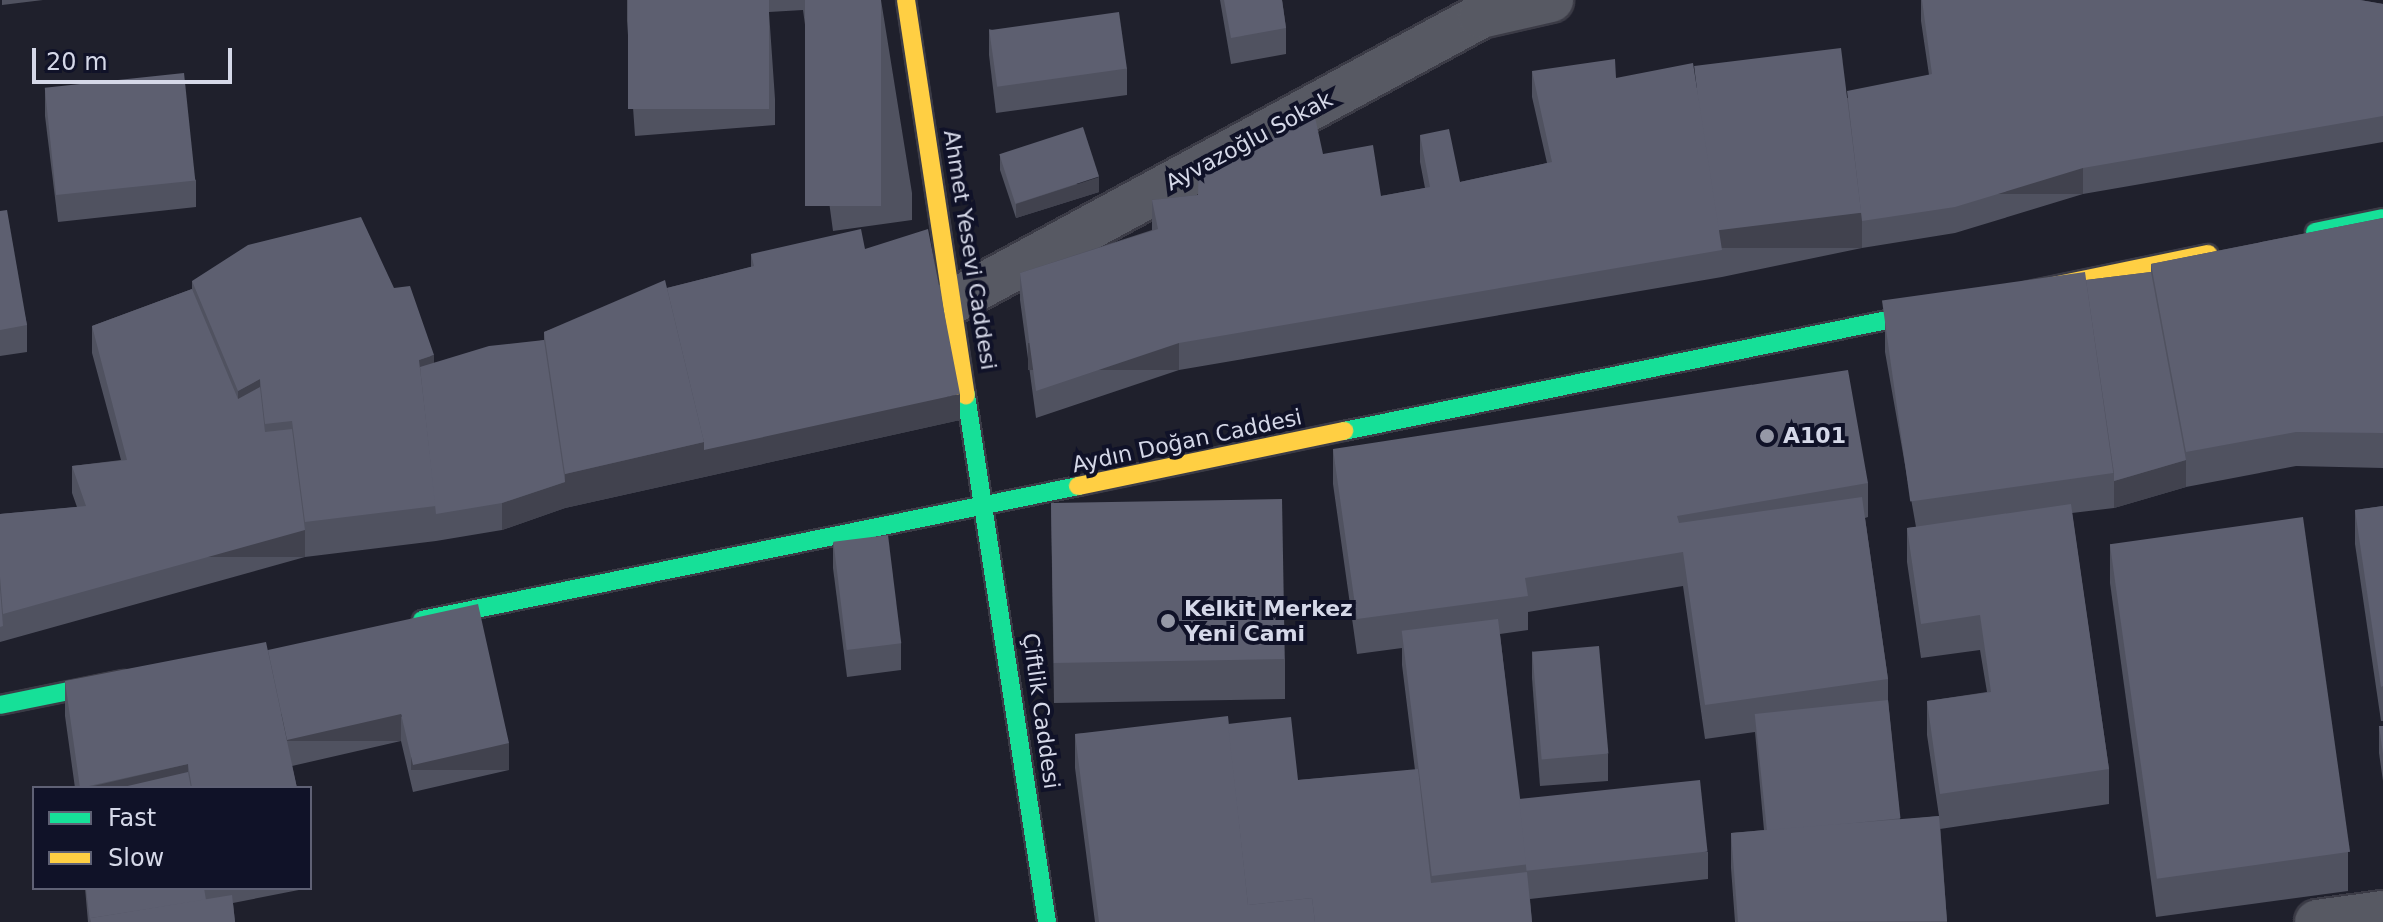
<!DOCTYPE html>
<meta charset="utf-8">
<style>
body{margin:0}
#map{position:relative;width:2383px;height:922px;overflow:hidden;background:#1f202c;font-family:"DejaVu Sans",sans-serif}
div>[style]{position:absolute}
.roads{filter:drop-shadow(2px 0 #3b3b46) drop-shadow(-2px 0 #3b3b46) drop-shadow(0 2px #3b3b46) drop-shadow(0 -2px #3b3b46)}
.street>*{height:44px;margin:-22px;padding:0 22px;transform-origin:22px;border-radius:22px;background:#575963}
.fast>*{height:18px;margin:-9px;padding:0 9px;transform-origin:9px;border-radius:9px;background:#16e098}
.slow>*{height:18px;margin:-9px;padding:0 9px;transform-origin:9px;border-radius:9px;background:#ffcf43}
.wall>*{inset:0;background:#505260}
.shaded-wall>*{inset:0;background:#41424e;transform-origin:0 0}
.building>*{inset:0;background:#5d5f70;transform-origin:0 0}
.dots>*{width:22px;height:22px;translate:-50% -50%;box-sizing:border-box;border:4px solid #101228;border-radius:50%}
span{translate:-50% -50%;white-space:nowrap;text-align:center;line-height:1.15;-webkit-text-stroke:8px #101228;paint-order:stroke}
.street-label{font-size:22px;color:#d5d8e8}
.poi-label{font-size:22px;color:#d5d8e8;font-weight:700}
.left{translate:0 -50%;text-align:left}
.legend{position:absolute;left:32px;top:786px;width:280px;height:104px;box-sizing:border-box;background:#101228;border:2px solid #5f6175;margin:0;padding:10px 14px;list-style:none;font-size:24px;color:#d5d8e8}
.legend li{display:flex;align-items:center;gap:16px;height:40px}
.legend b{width:40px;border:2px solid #5f6175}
.scale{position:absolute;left:32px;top:48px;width:200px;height:36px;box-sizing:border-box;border:4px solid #d5d8e8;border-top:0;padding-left:10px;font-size:24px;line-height:28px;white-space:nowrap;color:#d5d8e8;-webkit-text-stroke:6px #101228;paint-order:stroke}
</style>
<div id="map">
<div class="roads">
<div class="street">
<div style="left:954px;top:301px;width:599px;rotate:-28.4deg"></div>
<div style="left:1481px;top:16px;width:72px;rotate:-12.9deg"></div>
<div style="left:2317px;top:922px;width:67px;rotate:-7.8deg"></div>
</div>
<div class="fast">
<div style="left:2315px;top:232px;width:69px;rotate:-11.6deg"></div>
<div style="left:966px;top:395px;width:533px;rotate:81.26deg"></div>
<div style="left:1344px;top:431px;width:614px;rotate:-11.55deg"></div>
<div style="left:422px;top:620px;width:670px;rotate:-11.54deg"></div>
<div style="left:0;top:705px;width:126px;rotate:-11.5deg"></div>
</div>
<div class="slow">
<div style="left:906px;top:0;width:400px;rotate:81.4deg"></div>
<div style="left:2029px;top:291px;width:183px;rotate:-11.7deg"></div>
<div style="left:1078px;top:486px;width:272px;rotate:-11.7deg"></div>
</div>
</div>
<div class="wall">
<div style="clip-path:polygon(2px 0,43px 0,2px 5px)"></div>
<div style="clip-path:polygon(627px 0,881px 0,912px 193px,912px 220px,833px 231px,803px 10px,769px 12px,775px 99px,775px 125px,635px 136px,627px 21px)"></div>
<div style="clip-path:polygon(1220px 0,1282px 0,1286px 28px,1286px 54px,1231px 64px)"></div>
<div style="clip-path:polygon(1921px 0,2360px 0,2383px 4px,2383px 142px,2083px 194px,1955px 233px,1862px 248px,1722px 277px,1179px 370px,1036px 418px,1020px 300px,1020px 273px,1152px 230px,1152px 200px,1198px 195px,1323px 154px,1381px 196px,1425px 188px,1420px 162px,1420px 135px,1460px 182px,1547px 163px,1532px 97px,1532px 71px,1616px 78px,1697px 91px,1697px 80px,1847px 98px,1929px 75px,1921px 21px)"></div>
<div style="clip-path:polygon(989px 29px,1127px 68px,1127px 95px,996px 113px,989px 55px)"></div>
<div style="clip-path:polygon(45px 89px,196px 180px,196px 207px,58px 222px,45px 116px)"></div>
<div style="clip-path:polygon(1000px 155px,1099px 192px,1016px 218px,1000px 170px)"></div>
<div style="clip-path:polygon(0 211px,27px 325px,27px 352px,0 356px)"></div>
<div style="clip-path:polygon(2383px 218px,2383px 468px,2296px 466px,2186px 487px,2114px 508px,2072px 513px,2109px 769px,2109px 804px,1940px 829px,1940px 823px,1947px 922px,1735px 922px,1731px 868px,1731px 833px,1764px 830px,1755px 732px,1705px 739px,1683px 586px,1528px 612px,1528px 630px,1500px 634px,1519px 799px,1708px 852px,1708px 879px,1530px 899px,1532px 922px,1095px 922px,1075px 768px,1075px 734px,1228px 724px,1298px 780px,1415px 770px,1402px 665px,1402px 648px,1357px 654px,1333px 484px,1333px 449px,1868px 483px,1868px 517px,1865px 518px,1888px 679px,1888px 700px,1900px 820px,1939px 816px,1927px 735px,1927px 701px,1987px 692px,1980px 650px,1921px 658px,1907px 562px,1907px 528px,1916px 527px,1885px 352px,1885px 317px,2086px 280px,2151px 272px,2151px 264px)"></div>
<div style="clip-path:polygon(865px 249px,960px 420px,565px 508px,502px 530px,436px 541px,305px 557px,0 642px,0 514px,77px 507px,72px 493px,72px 466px,121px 460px,92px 353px,92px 326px,192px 289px,192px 281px,394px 288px,434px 363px,544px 340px,544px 332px,667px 288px,751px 267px,751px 254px)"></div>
<div style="clip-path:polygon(1051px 503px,1285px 659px,1285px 699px,1054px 703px)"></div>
<div style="clip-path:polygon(2383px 506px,2383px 721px,2381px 721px,2355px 544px,2355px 510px)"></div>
<div style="clip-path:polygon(833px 542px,901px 643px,901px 670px,847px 677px,833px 568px)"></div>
<div style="clip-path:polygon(2110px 544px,2348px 852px,2348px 891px,2156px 917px,2110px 583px)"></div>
<div style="clip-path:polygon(268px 650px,509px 770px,413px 792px,401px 741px,292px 766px,297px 788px,75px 788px,65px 716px,65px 681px)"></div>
<div style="clip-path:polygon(1532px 651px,1608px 754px,1608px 781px,1540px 786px,1532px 678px)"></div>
<div style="clip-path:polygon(2379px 726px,2383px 726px,2383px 781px,2379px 753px)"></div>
<div style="clip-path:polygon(85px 888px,309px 888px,233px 903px,235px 922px,88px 922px)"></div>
</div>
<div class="shaded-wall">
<div style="left:2083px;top:168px;width:26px;height:134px;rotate:90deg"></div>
<div style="clip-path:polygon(1099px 177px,1099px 192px,1016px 218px,1016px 204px)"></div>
<div style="left:1862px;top:213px;width:35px;height:143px;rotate:90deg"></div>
<div style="left:1179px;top:343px;width:27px;height:151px;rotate:90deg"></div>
<div style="clip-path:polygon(434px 355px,434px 390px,419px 368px,419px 360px)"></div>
<div style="clip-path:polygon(260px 379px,260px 413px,238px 425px,238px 391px)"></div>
<div style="clip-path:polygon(960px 394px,960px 420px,565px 508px,502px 530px,502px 503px,565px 482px,565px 474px,704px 442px)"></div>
<div style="clip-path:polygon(2186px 460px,2186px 487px,2114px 508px,2114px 481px)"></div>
<div style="left:305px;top:530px;width:27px;height:313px;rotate:90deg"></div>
<div style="left:401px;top:714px;width:27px;height:120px;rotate:90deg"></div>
<div style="left:509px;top:743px;width:27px;height:98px;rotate:90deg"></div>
<div style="clip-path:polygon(188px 764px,188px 788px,85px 788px)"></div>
</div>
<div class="building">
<div style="left:628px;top:0;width:141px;height:109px"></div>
<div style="left:805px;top:0;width:76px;height:206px"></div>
<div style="clip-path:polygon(1224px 0,1282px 0,1286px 28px,1231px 38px)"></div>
<div style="clip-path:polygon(1922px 0,2360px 0,2383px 4px,2383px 116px,2083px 168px,1955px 207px,1862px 221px,1847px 91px,1932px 74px)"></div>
<div style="left:1119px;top:12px;width:57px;height:131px;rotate:82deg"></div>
<div style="left:1841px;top:48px;width:166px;height:148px;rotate:83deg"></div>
<div style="clip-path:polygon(1615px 59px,1616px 78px,1693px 63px,1722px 250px,1179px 343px,1036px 391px,1020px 273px,1158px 229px,1152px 200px,1198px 195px,1199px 157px,1241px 152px,1315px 117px,1323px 154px,1373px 145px,1381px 196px,1430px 187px,1420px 135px,1449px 129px,1460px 182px,1552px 162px,1532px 71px)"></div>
<div style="left:184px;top:73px;width:108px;height:140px;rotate:84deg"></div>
<div style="left:1083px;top:127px;width:52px;height:88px;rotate:72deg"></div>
<div style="clip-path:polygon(7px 210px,27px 325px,0 330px,0 211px)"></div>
<div style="clip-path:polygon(361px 217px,394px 288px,410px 286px,434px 355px,419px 360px,436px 506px,305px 522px,292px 421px,265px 424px,260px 379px,238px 391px,192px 281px,248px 245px)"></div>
<div style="clip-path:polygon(2383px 218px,2383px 433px,2296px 432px,2186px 452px,2151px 264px)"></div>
<div style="clip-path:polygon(861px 229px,865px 249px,928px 229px,960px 394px,704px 450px,704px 442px,667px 288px,754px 266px,751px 254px)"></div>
<div style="left:2085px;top:272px;width:203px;height:205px;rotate:82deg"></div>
<div style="clip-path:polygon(2151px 272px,2186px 460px,2114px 481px,2114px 473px,2086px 280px)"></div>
<div style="clip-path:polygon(665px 280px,704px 442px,565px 474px,544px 332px)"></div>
<div style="clip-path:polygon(192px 289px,238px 399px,260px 387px,265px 432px,292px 429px,305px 530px,3px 614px,0 577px,0 514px,86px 506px,72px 466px,127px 460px,92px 326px)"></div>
<div style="clip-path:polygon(544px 340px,565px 482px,502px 503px,436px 514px,420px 367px,489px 346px)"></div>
<div style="clip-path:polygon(1848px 370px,1868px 483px,1677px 516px,1679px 523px,1862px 497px,1888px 679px,1705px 705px,1683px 552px,1525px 578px,1528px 596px,1357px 619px,1333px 449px)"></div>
<div style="left:1282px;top:499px;width:160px;height:231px;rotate:89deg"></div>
<div style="clip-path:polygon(2071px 504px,2109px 769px,1940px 794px,1927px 701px,1991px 692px,1980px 615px,1921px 624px,1907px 528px)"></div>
<div style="clip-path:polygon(2383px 506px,2383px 686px,2381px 687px,2355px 510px)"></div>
<div style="left:2303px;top:517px;width:338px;height:195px;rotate:82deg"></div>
<div style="left:888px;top:535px;width:109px;height:55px;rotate:83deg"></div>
<div style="clip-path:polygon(0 589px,3px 626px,0 627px)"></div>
<div style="clip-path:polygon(478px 604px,509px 743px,413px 765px,401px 714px,287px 740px,268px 650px)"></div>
<div style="left:1498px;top:619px;width:247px;height:97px;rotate:83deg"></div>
<div style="clip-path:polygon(266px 642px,297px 788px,192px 788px,188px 764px,80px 788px,65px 681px)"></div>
<div style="left:1599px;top:646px;width:108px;height:67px;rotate:85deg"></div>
<div style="left:1888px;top:700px;width:119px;height:134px;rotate:84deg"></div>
<div style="clip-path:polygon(1228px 716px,1248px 905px,1312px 898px,1315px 922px,1099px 922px,1075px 734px)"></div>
<div style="clip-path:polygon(1291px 717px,1298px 780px,1418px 769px,1431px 883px,1527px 872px,1532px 922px,1315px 922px,1312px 898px,1248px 905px,1228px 724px)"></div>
<div style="clip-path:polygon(2379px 726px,2383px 726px,2383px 754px)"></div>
<div style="clip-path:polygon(188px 772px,191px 788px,119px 788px)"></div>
<div style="left:1700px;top:780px;width:72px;height:182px;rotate:84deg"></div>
<div style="clip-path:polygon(1939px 816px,1947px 921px,1738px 922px,1731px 833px)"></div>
<div style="clip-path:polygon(93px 888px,204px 888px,206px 900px,91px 918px,90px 922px,86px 889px)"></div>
<div style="clip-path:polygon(232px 895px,235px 922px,91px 922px,91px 918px)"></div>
</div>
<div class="dots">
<div style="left:1767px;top:436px;background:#9598a6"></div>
<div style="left:1168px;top:621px;background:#9598a6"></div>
</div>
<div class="street-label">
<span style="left:1249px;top:141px;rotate:-28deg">Ayvazoğlu Sokak</span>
<span style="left:970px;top:250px;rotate:81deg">Ahmet Yesevi Caddesi</span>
<span style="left:1187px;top:441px;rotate:-12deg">Aydın Doğan Caddesi</span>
<span style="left:1041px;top:711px;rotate:82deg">Çiftlik Caddesi</span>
</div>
<div class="poi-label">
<span class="left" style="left:1783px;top:436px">A101</span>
<span class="left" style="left:1184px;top:621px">Kelkit Merkez<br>Yeni Cami</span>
</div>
<ul class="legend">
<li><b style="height:10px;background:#16e098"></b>Fast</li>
<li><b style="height:10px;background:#ffcf43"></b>Slow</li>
</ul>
<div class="scale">20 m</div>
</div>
